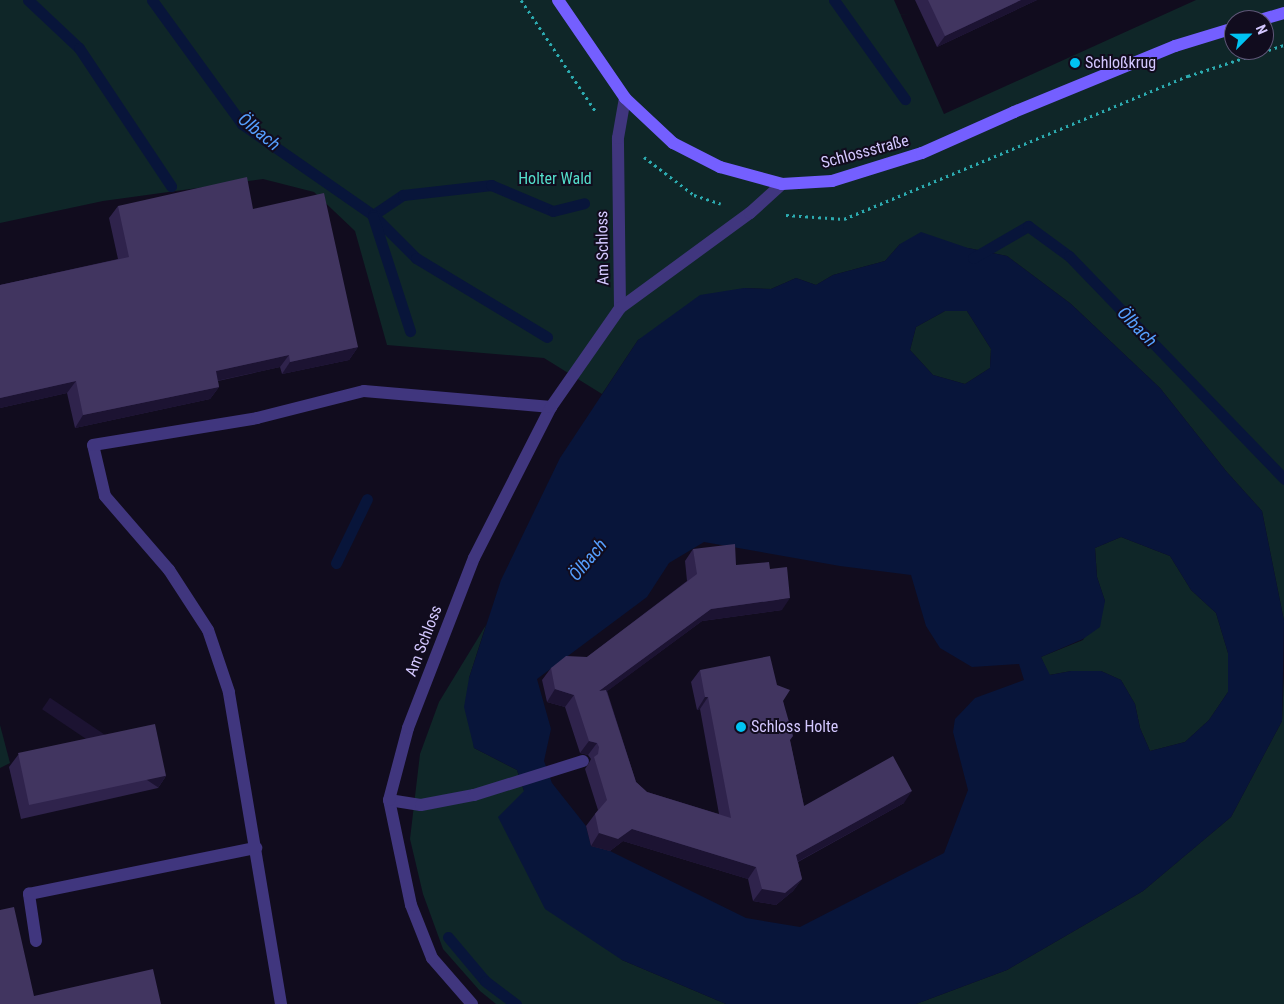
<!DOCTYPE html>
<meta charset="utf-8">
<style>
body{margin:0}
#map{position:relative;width:1284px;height:1004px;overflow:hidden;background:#110c1e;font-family:"Roboto Condensed",sans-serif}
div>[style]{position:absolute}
.green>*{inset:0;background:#0f2628}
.water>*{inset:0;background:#08153a}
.stream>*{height:11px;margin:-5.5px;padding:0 5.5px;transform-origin:5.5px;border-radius:5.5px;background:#08153a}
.path>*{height:3px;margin-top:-1.5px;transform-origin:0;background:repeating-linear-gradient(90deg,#2cabb0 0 2.5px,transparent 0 6.5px)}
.lane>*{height:12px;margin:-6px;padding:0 6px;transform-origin:6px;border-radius:6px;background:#40367e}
.street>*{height:12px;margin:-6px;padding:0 6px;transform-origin:6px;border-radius:6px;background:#40367e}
.secondary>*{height:12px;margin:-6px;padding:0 6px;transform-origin:6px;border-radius:6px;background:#745fff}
.wall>*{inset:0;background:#2f234c}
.shaded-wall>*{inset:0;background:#1c1332;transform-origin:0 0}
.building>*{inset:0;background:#413560;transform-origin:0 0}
.dots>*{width:14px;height:14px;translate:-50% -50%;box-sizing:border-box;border:2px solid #110c1e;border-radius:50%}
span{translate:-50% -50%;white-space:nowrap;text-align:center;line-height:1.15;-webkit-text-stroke:4px #110c1e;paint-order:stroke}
.poi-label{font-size:16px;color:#d4c8ff}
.left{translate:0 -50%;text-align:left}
.street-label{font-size:16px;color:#d4c8ff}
.park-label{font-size:16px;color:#54dfcb}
.water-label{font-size:18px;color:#56a0ff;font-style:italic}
.north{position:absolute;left:1224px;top:10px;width:50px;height:50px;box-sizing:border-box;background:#110c1e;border:1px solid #5f5778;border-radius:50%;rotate:67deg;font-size:14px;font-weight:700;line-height:20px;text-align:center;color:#d4c8ff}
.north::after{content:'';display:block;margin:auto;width:18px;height:22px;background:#00c3f3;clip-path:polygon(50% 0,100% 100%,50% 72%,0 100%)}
</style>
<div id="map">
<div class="green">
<div style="clip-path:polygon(evenodd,0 0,894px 0,944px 114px,1196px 0,1284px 0,1284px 621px,1262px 511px,1226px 471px,1160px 388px,1071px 304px,1007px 256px,968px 248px,900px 244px,885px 261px,833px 275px,816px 285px,796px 278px,771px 289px,744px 288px,638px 340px,602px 394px,544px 358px,387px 345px,355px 231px,314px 192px,263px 179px,103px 201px,0 223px,0 0,1234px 20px,1264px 20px,1264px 50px,1234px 50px,1234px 20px)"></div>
<div style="clip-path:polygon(945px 311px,967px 311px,991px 349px,990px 368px,965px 384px,933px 375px,910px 350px,916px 327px)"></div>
<div style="clip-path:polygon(1121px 537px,1170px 556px,1191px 590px,1216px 613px,1228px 653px,1228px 692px,1209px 720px,1185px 742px,1150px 751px,1140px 728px,1135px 704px,1121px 680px,1101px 671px,1071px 671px,1049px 675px,1041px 657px,1083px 640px,1105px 601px,1097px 577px,1095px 548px)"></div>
<div style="clip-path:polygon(486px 625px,469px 678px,474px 748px,517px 770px,524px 791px,622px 960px,726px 1004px,496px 1004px,480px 991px,443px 949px,423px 894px,410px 839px,420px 754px,439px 702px)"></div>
<div style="clip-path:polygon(1284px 675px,1284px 1004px,916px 1004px,1007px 970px,1143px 891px,1231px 817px,1282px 721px)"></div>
<div style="clip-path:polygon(0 725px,10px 763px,0 768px)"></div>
</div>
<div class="water">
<div style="clip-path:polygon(evenodd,921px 232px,968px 248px,1007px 256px,1071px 304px,1160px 388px,1226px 471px,1262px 511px,1284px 621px,1282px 721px,1231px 817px,1143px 891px,1007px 970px,916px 1004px,726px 1004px,622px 960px,545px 909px,498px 817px,524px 791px,521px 781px,517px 770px,474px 748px,464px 707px,469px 678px,501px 580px,560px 458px,638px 340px,700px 295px,744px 288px,771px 289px,796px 278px,816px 285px,833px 275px,885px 261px,900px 244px,921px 232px,945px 311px,967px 311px,991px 349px,990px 368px,965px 384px,933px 375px,910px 350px,916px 327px,945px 311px,921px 232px,1121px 537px,1170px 556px,1191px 590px,1216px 613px,1228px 653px,1228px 692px,1209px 720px,1185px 742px,1150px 751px,1140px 728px,1135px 704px,1121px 680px,1101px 671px,1071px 671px,1050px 675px,1041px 657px,1083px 639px,1100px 627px,1105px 601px,1097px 577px,1095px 548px,1121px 537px,921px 232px,704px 542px,840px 566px,911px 575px,926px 626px,940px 648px,972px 667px,1019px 664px,1024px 680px,975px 698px,955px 719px,953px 732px,968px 790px,944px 853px,800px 927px,746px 918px,610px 851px,591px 846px,586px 826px,552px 783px,544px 761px,551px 729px,537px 679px,647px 597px,669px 563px,704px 542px)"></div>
</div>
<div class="stream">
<div style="left:28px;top:0;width:70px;rotate:43.3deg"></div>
<div style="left:79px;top:48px;width:166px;rotate:56.3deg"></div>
<div style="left:152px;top:0;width:153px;rotate:54deg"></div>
<div style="left:242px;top:124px;width:160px;rotate:34.8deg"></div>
<div style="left:373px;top:215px;width:36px;rotate:-34deg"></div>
<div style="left:403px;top:195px;width:89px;rotate:-6.5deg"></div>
<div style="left:491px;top:185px;width:67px;rotate:22.8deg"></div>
<div style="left:553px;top:211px;width:32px;rotate:-14deg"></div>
<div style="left:834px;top:0;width:122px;rotate:54.4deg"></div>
<div style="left:373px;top:215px;width:61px;rotate:45deg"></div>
<div style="left:416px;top:258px;width:153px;rotate:31.1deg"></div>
<div style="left:373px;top:217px;width:120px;rotate:72deg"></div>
<div style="left:973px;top:258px;width:64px;rotate:-30.2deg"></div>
<div style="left:1028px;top:226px;width:51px;rotate:36.2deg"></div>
<div style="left:1069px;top:256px;width:310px;rotate:46deg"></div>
<div style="left:336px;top:563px;width:71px;rotate:-64.2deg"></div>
<div style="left:448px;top:937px;width:57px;rotate:49.9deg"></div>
<div style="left:485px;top:981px;width:39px;rotate:37deg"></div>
</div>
<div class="path">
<div style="left:521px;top:0;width:135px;rotate:56.2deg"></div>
<div style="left:644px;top:157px;width:63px;rotate:37.2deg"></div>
<div style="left:694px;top:195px;width:28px;rotate:18deg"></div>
<div style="left:786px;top:215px;width:58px;rotate:3.9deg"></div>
<div style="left:844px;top:219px;width:373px;rotate:-22.6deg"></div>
<div style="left:1188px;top:76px;width:101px;rotate:-17.9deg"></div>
</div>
<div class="lane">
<div style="left:389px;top:800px;width:32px;rotate:9deg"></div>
<div style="left:421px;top:805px;width:54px;rotate:-10.7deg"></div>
<div style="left:474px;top:795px;width:114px;rotate:-17.3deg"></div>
<div style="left:36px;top:941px;width:48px;rotate:-98.5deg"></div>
<div style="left:29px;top:894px;width:232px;rotate:-11.5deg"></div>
<div style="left:281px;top:1004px;width:316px;rotate:-99.5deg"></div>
<div style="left:229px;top:692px;width:65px;rotate:-108.7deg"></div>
<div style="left:208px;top:630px;width:72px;rotate:-123deg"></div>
<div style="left:169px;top:570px;width:98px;rotate:-130.9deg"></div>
<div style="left:105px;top:496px;width:52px;rotate:-103.2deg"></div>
<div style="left:93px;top:445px;width:166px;rotate:-9.3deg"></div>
<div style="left:257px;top:418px;width:110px;rotate:-14.2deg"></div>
<div style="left:364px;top:391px;width:188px;rotate:4.9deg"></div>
</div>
<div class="street">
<div style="left:620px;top:308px;width:170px;rotate:-90.7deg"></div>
<div style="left:618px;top:138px;width:41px;rotate:-80.1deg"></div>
<div style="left:472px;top:1004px;width:61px;rotate:-131deg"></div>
<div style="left:432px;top:958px;width:57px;rotate:-111.6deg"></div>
<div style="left:411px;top:905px;width:107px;rotate:-101.8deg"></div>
<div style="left:389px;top:800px;width:74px;rotate:-75.2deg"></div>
<div style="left:408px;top:728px;width:182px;rotate:-68.8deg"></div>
<div style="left:474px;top:558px;width:169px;rotate:-63deg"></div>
<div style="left:551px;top:407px;width:121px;rotate:-55.1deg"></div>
<div style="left:620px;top:308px;width:161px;rotate:-36.2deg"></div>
<div style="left:750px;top:213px;width:43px;rotate:-42.2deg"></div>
</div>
<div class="secondary">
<div style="left:558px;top:0;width:119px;rotate:55.6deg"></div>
<div style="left:625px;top:98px;width:66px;rotate:43.2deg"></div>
<div style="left:673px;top:143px;width:53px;rotate:27.1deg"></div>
<div style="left:720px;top:167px;width:64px;rotate:15.3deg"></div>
<div style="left:782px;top:184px;width:50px;rotate:-3.4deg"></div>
<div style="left:832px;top:181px;width:94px;rotate:-17.3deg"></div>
<div style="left:922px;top:153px;width:101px;rotate:-24deg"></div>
<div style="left:1014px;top:112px;width:174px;rotate:-22.3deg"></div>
<div style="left:1175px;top:46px;width:62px;rotate:-17deg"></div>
<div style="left:1260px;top:20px;width:25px;rotate:-16deg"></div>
</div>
<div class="wall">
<div style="clip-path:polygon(915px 0,1037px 0,937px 47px)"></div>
<div style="clip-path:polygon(118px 206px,253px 209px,358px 347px,349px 360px,282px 374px,280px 367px,218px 381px,219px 387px,210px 399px,75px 428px,67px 393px,0 408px,0 285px,118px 259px,109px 218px)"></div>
<div style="clip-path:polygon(693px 549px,736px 565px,770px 569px,782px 610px,702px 621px,607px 691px,636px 782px,647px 792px,719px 814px,700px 709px,697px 710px,691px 682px,700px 670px,777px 685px,783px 701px,790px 741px,804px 806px,904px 803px,798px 862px,802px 879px,793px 891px,776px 905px,753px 901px,748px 879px,623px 841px,610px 851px,591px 846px,586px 826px,598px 810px,585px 769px,590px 761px,591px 759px,588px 755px,580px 753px,565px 707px,547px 702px,542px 680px,551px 668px,587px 657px,687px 581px,685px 561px)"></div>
<div style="clip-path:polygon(18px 755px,166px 776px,158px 788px,21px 819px,9px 767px)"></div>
</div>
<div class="shaded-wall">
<div style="clip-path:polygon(1021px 0,1037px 0,937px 47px,945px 36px)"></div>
<div style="clip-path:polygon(358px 347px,349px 360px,282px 374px,290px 362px)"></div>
<div style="clip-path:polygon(289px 355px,280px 367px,207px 383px,216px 371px)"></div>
<div style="clip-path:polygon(76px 381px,67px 393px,0 408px,0 398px)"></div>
<div style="clip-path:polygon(219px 387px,210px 399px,75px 428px,83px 415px)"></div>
<div style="clip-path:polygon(790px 598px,782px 610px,702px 621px,590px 704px,599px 691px,711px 609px)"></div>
<div style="clip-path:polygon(555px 689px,574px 695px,565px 707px,547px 702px)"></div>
<div style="clip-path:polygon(705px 697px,708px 697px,700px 709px,697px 710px)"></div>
<div style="clip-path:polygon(589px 741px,597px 743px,588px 755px,580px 753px)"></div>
<div style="left:166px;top:776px;width:14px;height:140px;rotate:124deg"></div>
<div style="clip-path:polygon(912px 791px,904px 803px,788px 867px,796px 855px)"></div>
<div style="clip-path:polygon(632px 829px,756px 867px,748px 879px,623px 841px,610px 851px,591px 846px,599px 833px)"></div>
<div style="clip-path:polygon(802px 879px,793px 891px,776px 905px,753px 901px,762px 889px)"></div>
</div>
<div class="building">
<div style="clip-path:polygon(928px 0,1021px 0,945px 36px)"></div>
<div style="clip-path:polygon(247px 177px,253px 209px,324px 193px,358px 347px,290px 362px,289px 355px,216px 371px,219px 387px,83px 415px,76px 381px,0 398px,0 285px,129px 257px,118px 206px)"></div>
<div style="clip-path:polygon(735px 544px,736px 565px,769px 562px,770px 569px,787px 567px,790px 598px,711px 609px,599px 691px,606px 690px,636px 782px,647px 792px,731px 818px,708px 697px,705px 697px,700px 670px,770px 656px,777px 685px,790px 690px,783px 701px,793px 736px,790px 740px,804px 806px,893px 756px,912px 791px,796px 855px,802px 879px,785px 893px,762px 889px,756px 867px,632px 829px,618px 839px,599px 833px,595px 814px,607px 800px,594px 757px,598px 754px,599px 747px,597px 743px,589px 741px,574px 695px,555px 689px,551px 668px,566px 656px,587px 657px,697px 574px,693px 549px)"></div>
<div style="left:155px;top:724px;width:53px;height:140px;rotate:78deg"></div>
<div style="clip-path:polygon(14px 907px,34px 996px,153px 969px,161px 1004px,0 1004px,0 910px)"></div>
</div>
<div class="dots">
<div style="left:1075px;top:63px;background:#00c3f3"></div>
<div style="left:741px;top:727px;background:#00c3f3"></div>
</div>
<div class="poi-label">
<span class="left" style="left:1085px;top:63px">Schloßkrug</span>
<span class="left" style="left:751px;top:727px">Schloss Holte</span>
</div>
<div class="street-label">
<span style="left:865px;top:152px;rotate:-15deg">Schlossstraße</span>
<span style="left:603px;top:248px;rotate:-91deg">Am Schloss</span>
<span style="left:424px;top:641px;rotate:-69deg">Am Schloss</span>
</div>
<div class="park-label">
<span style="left:555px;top:179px">Holter Wald</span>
</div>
<div class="water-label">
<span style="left:259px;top:132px;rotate:39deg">Ölbach</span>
<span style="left:1137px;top:327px;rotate:46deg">Ölbach</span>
<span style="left:588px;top:560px;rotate:-50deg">Ölbach</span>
</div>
<div class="north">N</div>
</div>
